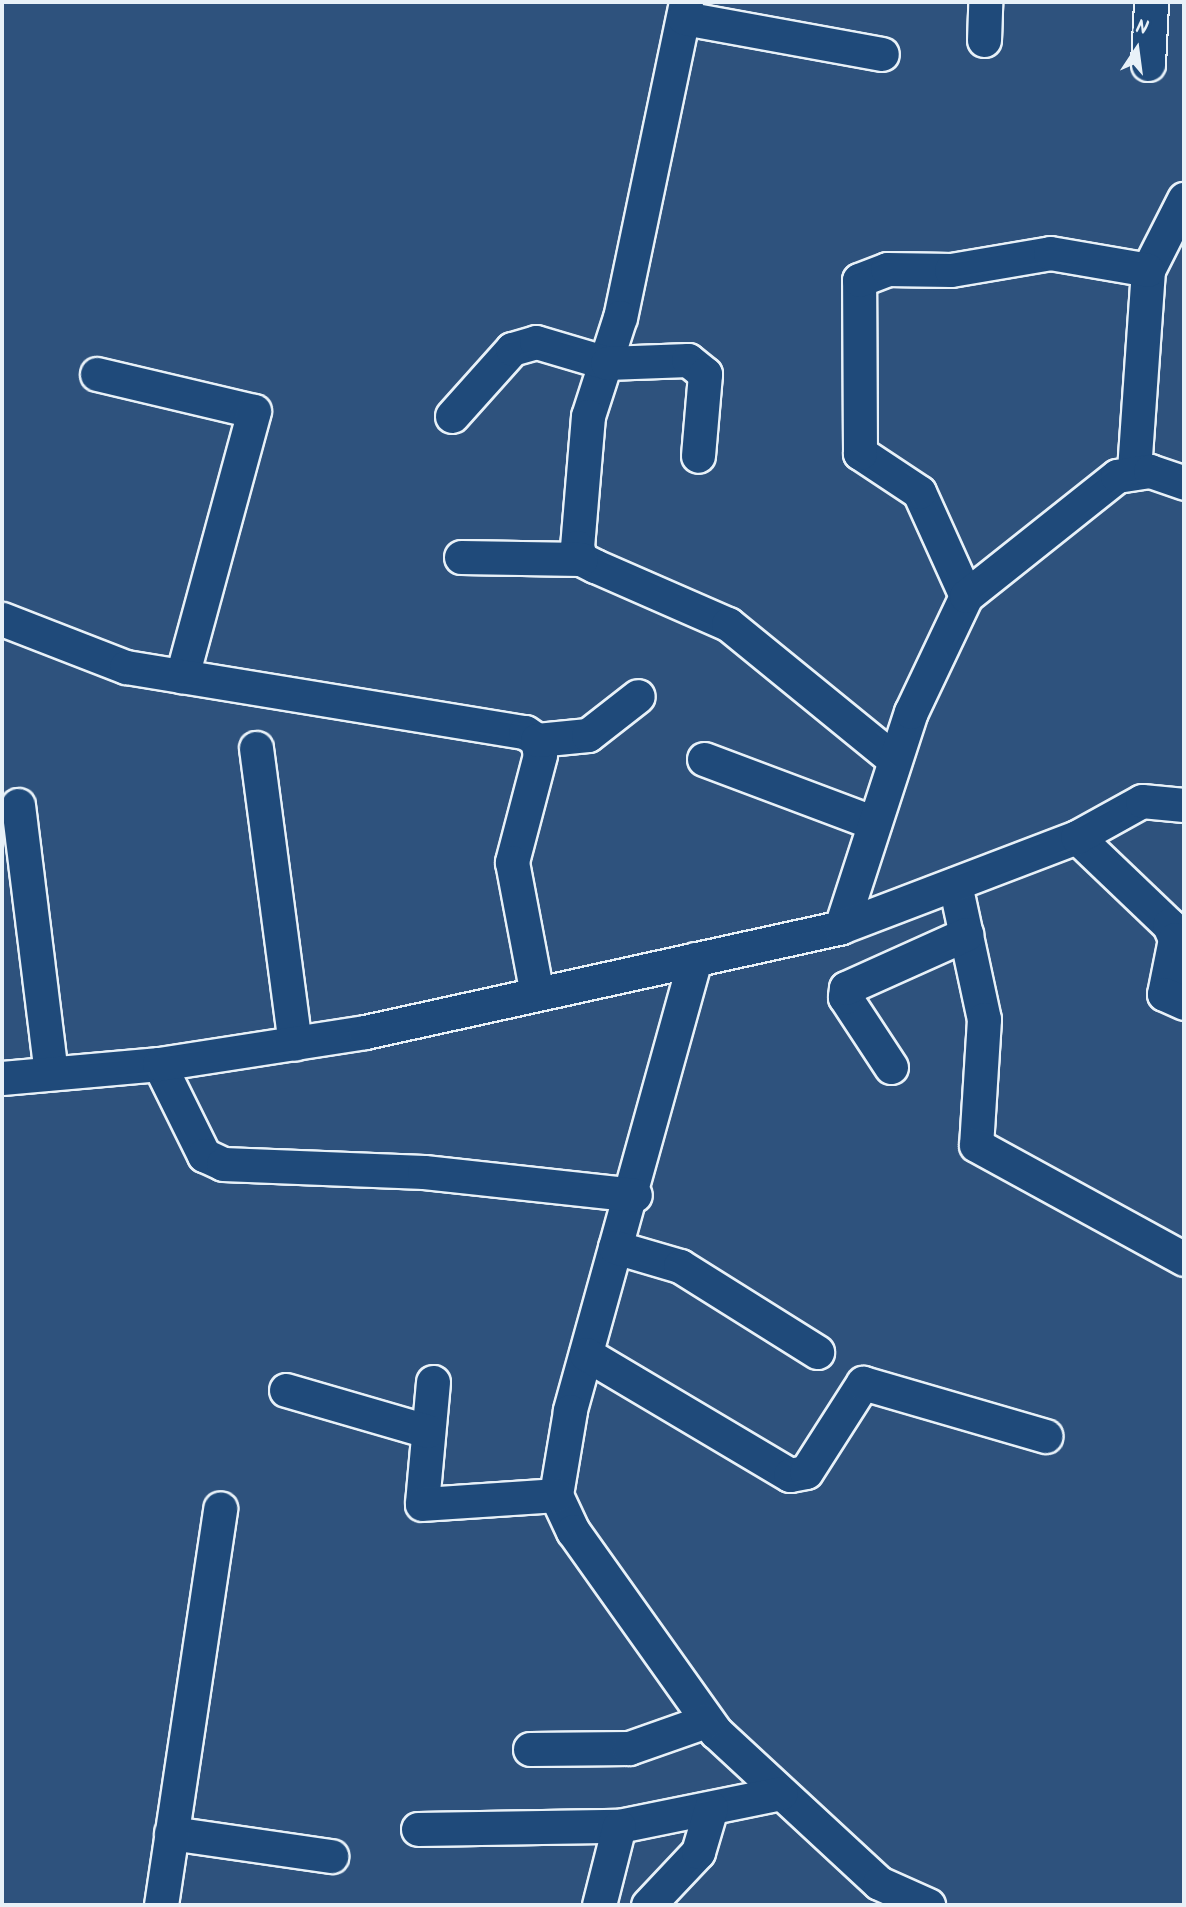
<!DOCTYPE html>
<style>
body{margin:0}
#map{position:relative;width:1186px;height:1907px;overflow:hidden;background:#2e527d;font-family:Kalam,sans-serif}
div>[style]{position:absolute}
.roads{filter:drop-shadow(2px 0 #e8f1f8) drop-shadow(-2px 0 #e8f1f8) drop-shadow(0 2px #e8f1f8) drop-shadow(0 -2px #e8f1f8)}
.minor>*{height:33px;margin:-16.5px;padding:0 16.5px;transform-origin:16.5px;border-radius:16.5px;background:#1f4a7a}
span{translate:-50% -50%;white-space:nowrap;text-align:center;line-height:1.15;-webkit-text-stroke:6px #1f4a7a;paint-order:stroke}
.frame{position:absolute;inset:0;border:4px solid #e8f1f8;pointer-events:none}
.north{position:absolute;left:1102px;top:14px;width:70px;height:70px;-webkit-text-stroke:5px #1f4a7a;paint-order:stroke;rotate:13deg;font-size:19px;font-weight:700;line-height:28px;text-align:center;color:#e8f1f8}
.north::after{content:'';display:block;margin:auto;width:24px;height:32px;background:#e8f1f8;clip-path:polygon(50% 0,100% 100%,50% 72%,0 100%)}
</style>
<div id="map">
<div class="roads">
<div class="minor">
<div style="left:686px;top:2px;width:322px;rotate:101.8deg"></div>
<div style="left:620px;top:317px;width:104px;rotate:107.9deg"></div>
<div style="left:588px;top:416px;width:131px;rotate:94.8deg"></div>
<div style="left:577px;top:547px;width:13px;rotate:72deg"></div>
<div style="left:581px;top:559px;width:16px;rotate:27deg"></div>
<div style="left:595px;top:566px;width:145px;rotate:23.6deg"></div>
<div style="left:728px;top:624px;width:215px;rotate:39.2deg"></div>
<div style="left:684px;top:18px;width:201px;rotate:10.3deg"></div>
<div style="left:984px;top:40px;width:38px;rotate:-88deg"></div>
<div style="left:1148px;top:64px;width:62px;rotate:-87.2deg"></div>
<div style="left:97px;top:374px;width:161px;rotate:13.3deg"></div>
<div style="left:254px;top:411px;width:275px;rotate:105.2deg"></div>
<div style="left:452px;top:416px;width:90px;rotate:-48.2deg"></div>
<div style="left:512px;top:349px;width:25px;rotate:-16deg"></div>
<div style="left:536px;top:342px;width:74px;rotate:16.5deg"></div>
<div style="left:607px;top:363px;width:81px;rotate:-2.1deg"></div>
<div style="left:688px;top:360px;width:22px;rotate:39deg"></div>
<div style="left:705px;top:374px;width:82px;rotate:94.9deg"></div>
<div style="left:1134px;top:470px;width:200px;rotate:-86deg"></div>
<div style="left:1148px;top:270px;width:80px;rotate:-63.1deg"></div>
<div style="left:461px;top:557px;width:120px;rotate:1deg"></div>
<div style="left:966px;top:596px;width:114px;rotate:-114.3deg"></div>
<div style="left:919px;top:492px;width:71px;rotate:-146.5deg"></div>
<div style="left:860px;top:453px;width:173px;rotate:-90.3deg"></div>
<div style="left:859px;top:280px;width:30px;rotate:-21deg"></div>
<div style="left:887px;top:269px;width:64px;rotate:0.9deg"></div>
<div style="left:951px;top:270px;width:100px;rotate:-9.7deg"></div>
<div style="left:1050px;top:253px;width:99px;rotate:9.8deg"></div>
<div style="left:2px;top:619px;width:133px;rotate:21.2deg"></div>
<div style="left:126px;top:667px;width:404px;rotate:9.3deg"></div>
<div style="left:525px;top:732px;width:14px;rotate:34deg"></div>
<div style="left:537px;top:740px;width:15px;rotate:79deg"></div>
<div style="left:540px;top:755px;width:111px;rotate:104.7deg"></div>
<div style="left:512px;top:862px;width:134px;rotate:79.3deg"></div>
<div style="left:537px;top:740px;width:51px;rotate:-5.6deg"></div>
<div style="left:588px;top:735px;width:63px;rotate:-38deg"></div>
<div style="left:256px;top:748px;width:298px;rotate:82.5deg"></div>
<div style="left:704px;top:759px;width:182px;rotate:20.6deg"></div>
<div style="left:18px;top:805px;width:270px;rotate:83deg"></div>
<div style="left:1077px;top:837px;width:127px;rotate:43.7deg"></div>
<div style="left:1169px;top:925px;width:15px;rotate:67deg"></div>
<div style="left:1175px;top:939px;width:56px;rotate:101.3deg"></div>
<div style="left:1164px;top:994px;width:22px;rotate:24deg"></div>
<div style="left:955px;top:884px;width:138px;rotate:77.9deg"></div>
<div style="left:984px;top:1019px;width:126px;rotate:93.6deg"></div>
<div style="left:976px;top:1145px;width:237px;rotate:28.7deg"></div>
<div style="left:841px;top:927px;width:226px;rotate:-72deg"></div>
<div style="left:911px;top:712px;width:128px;rotate:-64.6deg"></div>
<div style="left:966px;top:596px;width:193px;rotate:-38.5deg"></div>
<div style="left:1117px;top:476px;width:33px;rotate:-9deg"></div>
<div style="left:1150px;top:471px;width:36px;rotate:19deg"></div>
<div style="left:695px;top:959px;width:469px;rotate:105.5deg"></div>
<div style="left:570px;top:1411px;width:85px;rotate:99.5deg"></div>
<div style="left:556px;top:1495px;width:40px;rotate:65deg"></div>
<div style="left:573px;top:1531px;width:247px;rotate:54.6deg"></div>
<div style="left:716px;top:1732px;width:222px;rotate:42.8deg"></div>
<div style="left:879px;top:1883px;width:54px;rotate:24.2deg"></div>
<div style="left:159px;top:1064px;width:102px;rotate:63.7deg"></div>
<div style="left:204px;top:1155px;width:21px;rotate:25deg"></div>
<div style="left:223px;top:1164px;width:201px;rotate:2.3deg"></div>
<div style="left:424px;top:1172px;width:212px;rotate:6.2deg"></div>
<div style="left:891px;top:1067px;width:84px;rotate:-123.3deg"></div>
<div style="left:845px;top:997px;width:9px;rotate:-84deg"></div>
<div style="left:846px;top:988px;width:132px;rotate:-24.2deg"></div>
<div style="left:2px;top:1078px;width:158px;rotate:-5.1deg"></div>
<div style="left:159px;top:1064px;width:208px;rotate:-8.8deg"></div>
<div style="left:365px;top:1032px;width:487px;rotate:-12.4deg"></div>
<div style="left:841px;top:927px;width:253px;rotate:-20.9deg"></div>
<div style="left:1077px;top:837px;width:74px;rotate:-29deg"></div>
<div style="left:1142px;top:801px;width:42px;rotate:5.4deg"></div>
<div style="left:615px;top:1247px;width:68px;rotate:16.3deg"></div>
<div style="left:680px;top:1266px;width:162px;rotate:32.1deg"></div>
<div style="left:586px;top:1354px;width:237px;rotate:30.7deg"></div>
<div style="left:790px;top:1475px;width:16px;rotate:-11deg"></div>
<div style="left:806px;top:1472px;width:106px;rotate:-57.4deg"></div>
<div style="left:863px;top:1383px;width:190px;rotate:16.2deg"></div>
<div style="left:433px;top:1382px;width:122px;rotate:95.2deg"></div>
<div style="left:422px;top:1504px;width:134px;rotate:-3.8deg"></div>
<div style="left:286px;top:1390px;width:147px;rotate:16.2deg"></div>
<div style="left:530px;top:1749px;width:99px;rotate:-0.6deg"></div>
<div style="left:629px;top:1748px;width:82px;rotate:-19.3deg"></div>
<div style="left:418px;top:1829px;width:201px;rotate:-0.9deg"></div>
<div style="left:619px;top:1826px;width:165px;rotate:-11.5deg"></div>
<div style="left:171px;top:1833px;width:162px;rotate:8.2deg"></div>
<div style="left:161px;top:1905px;width:401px;rotate:-81.5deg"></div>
<div style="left:599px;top:1905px;width:81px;rotate:-75.8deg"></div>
<div style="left:648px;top:1905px;width:73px;rotate:-46.7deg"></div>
<div style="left:698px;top:1852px;width:46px;rotate:-73.5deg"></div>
</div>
</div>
<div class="frame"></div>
<div class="north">N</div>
</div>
